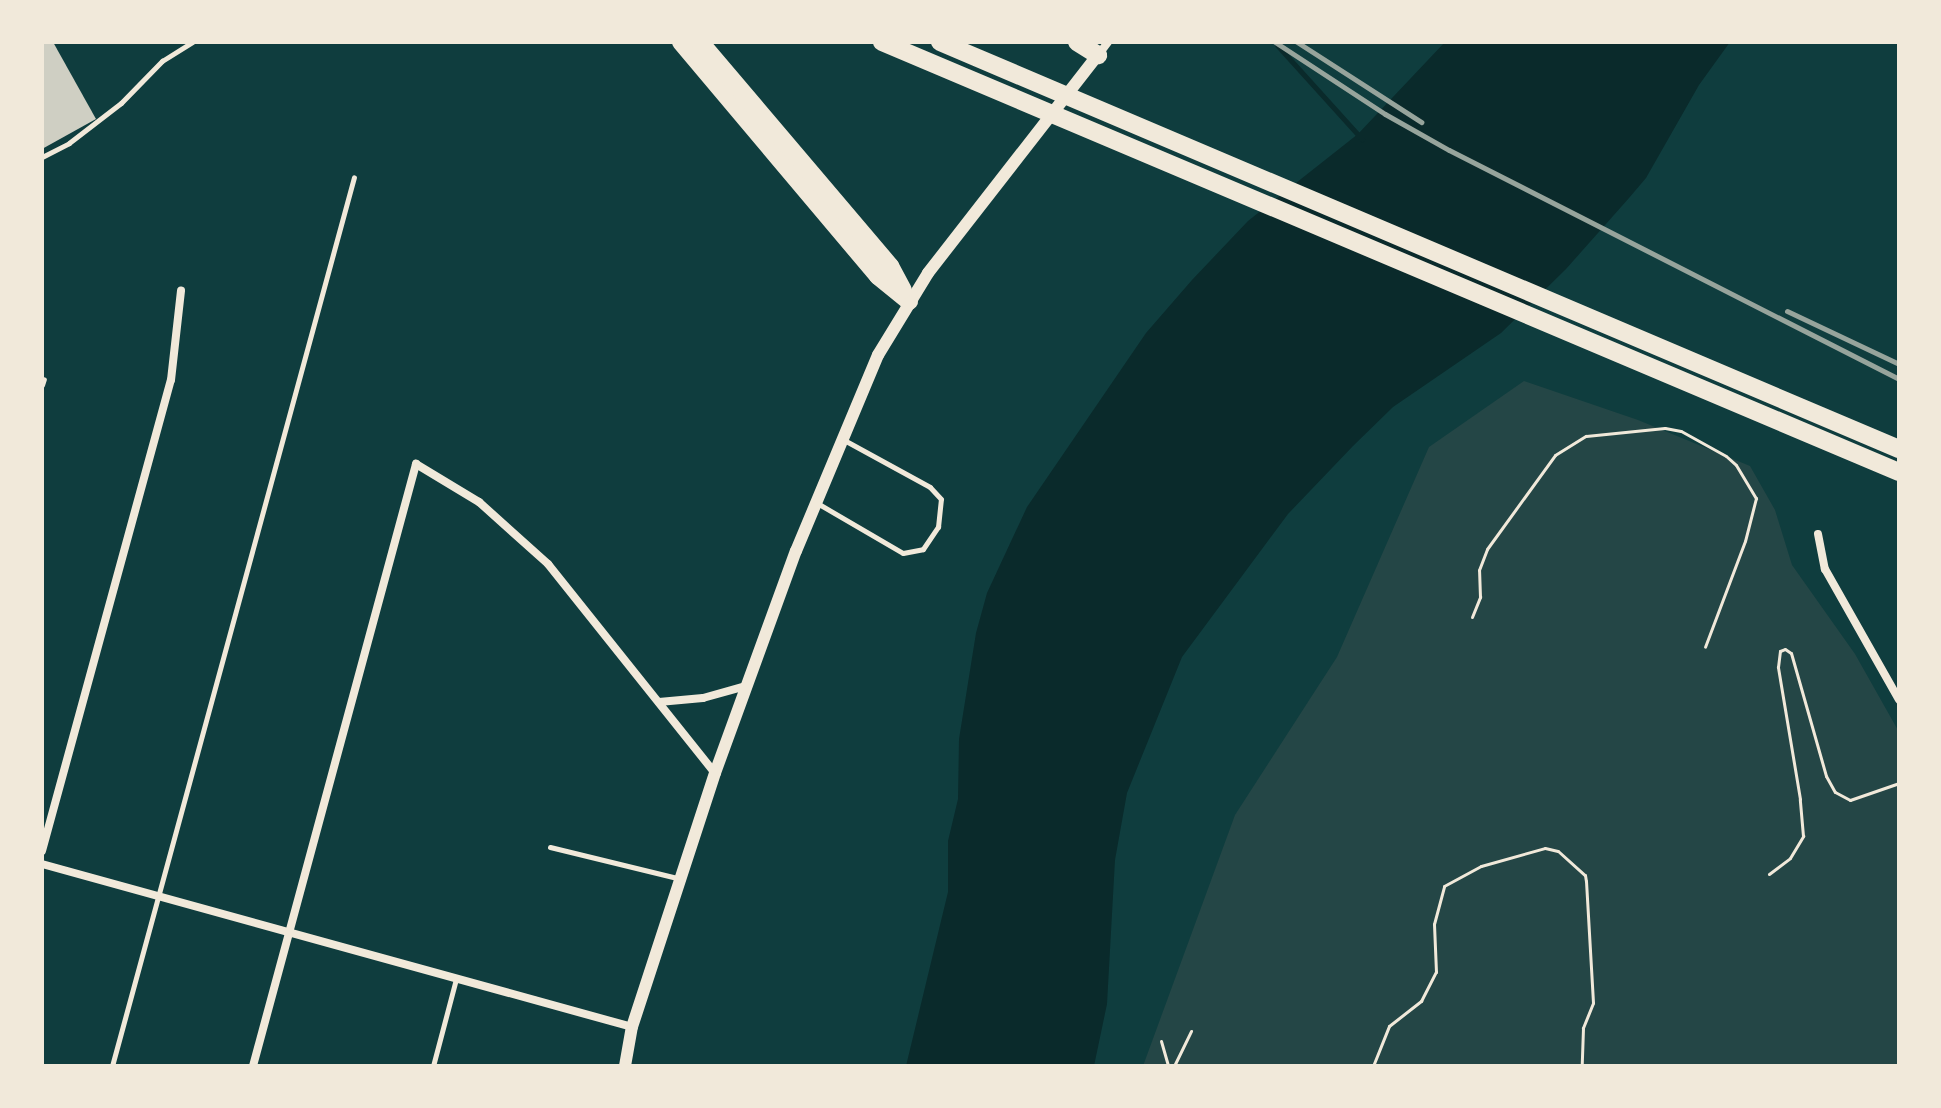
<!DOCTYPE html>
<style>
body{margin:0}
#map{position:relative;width:1941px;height:1108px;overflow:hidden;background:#0f3d3e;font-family:Roboto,sans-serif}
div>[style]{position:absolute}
.green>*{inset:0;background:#244646}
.water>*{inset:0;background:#0a2a2b}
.stream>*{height:5px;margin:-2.5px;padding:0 2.5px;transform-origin:2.5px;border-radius:2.5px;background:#0a2a2b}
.building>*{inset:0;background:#cfcfc3}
.path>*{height:3px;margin:-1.5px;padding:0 1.5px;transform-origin:1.5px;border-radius:1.5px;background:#f1e9da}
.service>*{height:5px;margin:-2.5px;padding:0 2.5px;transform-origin:2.5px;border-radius:2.5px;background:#f1e9da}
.minor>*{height:8px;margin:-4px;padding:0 4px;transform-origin:4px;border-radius:4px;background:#f1e9da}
.tertiary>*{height:12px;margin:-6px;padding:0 6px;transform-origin:6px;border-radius:6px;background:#f1e9da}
.motorway>*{height:18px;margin:-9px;padding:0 9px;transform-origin:9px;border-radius:9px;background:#f1e9da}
.rail>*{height:5px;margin:-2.5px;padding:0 2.5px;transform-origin:2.5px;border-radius:2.5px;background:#97a49c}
span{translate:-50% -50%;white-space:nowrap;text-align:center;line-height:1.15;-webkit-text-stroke:7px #f1e9da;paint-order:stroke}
.frame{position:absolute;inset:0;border:44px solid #f1e9da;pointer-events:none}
</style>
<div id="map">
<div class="green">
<div style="clip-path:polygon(1524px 381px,1638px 420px,1750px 466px,1775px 510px,1792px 565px,1855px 654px,1899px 732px,1899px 1066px,1143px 1066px,1235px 815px,1337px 657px,1429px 447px)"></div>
</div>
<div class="water">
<div style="clip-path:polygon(1445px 42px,1730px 42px,1699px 85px,1646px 178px,1629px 198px,1566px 269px,1501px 333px,1393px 407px,1353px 446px,1288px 514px,1182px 657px,1127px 793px,1115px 860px,1107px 1004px,1094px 1066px,906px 1066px,948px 892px,948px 841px,958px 799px,959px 739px,976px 633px,987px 593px,1027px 507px,1146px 333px,1192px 280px,1248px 221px,1358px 134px)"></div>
</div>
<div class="stream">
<div style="left:1277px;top:45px;width:127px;rotate:47.9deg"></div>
</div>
<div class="building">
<div style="clip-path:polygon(42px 42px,53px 42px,96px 119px,42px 149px)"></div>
</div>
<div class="path">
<div style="left:1472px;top:617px;width:22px;rotate:-68deg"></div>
<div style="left:1480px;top:597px;width:27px;rotate:-92deg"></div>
<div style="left:1479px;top:570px;width:22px;rotate:-69deg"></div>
<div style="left:1487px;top:549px;width:116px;rotate:-54.1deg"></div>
<div style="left:1555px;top:455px;width:36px;rotate:-32deg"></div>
<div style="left:1586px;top:436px;width:79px;rotate:-5.8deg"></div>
<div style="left:1665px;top:428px;width:16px;rotate:11deg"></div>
<div style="left:1681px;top:431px;width:51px;rotate:29.1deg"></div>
<div style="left:1726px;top:456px;width:13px;rotate:42deg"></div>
<div style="left:1736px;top:465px;width:39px;rotate:59deg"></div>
<div style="left:1756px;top:498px;width:44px;rotate:104.3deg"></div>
<div style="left:1745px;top:541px;width:113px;rotate:110.7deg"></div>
<div style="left:1769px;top:874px;width:26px;rotate:-37deg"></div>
<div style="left:1790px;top:858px;width:26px;rotate:-59deg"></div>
<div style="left:1803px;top:836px;width:37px;rotate:-95deg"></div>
<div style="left:1800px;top:799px;width:134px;rotate:-99.5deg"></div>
<div style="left:1778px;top:667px;width:16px;rotate:-83deg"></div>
<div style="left:1780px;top:651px;width:5px;rotate:-22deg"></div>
<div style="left:1785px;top:649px;width:7px;rotate:34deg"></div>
<div style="left:1791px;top:653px;width:128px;rotate:74.1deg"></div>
<div style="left:1826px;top:776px;width:18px;rotate:61deg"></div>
<div style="left:1835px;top:792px;width:17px;rotate:28deg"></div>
<div style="left:1850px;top:800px;width:52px;rotate:-19.1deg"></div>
<div style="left:1161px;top:1041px;width:26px;rotate:74deg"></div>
<div style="left:1174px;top:1066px;width:39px;rotate:-64deg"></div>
<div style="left:1373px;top:1066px;width:43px;rotate:-68.2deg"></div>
<div style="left:1389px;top:1026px;width:41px;rotate:-38deg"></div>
<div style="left:1421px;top:1001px;width:33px;rotate:-63deg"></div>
<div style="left:1436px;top:972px;width:48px;rotate:-92.4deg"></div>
<div style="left:1434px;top:924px;width:39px;rotate:-75deg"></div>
<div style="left:1444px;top:886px;width:42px;rotate:-28.4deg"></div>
<div style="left:1481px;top:866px;width:66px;rotate:-15.7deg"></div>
<div style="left:1545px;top:848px;width:13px;rotate:13deg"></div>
<div style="left:1558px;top:851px;width:36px;rotate:42deg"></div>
<div style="left:1585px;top:875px;width:6px;rotate:81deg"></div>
<div style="left:1586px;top:881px;width:122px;rotate:86.7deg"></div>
<div style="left:1593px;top:1003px;width:27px;rotate:112deg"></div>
<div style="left:1583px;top:1028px;width:38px;rotate:92deg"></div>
</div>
<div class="service">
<div style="left:42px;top:157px;width:30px;rotate:-27deg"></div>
<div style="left:69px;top:143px;width:66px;rotate:-37.6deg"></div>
<div style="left:121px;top:103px;width:59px;rotate:-45.7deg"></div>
<div style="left:162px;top:61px;width:36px;rotate:-32deg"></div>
<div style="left:42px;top:385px;width:6px;rotate:-72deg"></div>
<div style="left:817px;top:503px;width:99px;rotate:30.2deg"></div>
<div style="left:903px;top:553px;width:20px;rotate:-11deg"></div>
<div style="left:923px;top:549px;width:27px;rotate:-56deg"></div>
<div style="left:938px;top:527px;width:28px;rotate:-84deg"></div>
<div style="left:941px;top:499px;width:16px;rotate:-133deg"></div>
<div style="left:930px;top:487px;width:98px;rotate:-151.3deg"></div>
<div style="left:550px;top:847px;width:135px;rotate:13.7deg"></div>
<div style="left:112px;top:1066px;width:921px;rotate:-74.77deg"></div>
<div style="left:433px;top:1066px;width:90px;rotate:-75.2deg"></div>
</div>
<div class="minor">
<div style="left:1099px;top:54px;width:15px;rotate:-53deg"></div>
<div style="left:1818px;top:534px;width:36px;rotate:79deg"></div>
<div style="left:1825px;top:569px;width:150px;rotate:60.5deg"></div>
<div style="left:659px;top:702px;width:44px;rotate:-5.2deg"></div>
<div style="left:703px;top:698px;width:45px;rotate:-15.6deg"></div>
<div style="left:42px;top:851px;width:488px;rotate:-74.7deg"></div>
<div style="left:171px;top:380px;width:90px;rotate:-83.6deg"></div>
<div style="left:42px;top:864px;width:612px;rotate:15.44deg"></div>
<div style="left:253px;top:1066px;width:624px;rotate:-74.85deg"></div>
<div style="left:416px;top:464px;width:74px;rotate:31.1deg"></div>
<div style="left:479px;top:502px;width:93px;rotate:41.9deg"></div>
<div style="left:548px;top:564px;width:268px;rotate:51.4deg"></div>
</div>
<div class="tertiary">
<div style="left:625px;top:1066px;width:40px;rotate:-80deg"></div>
<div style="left:632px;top:1027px;width:267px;rotate:-71.9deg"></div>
<div style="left:715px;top:773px;width:236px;rotate:-70deg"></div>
<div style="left:796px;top:551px;width:212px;rotate:-67.3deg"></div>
<div style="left:878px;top:355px;width:96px;rotate:-58.6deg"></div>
<div style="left:928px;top:273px;width:276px;rotate:-52.1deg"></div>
</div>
<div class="motorway">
<div style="left:681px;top:42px;width:306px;rotate:49.9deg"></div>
<div style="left:878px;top:276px;width:40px;rotate:39deg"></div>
<div style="left:700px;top:42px;width:294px;rotate:49.7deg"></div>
<div style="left:890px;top:266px;width:27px;rotate:62deg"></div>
<div style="left:882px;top:42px;width:1104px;rotate:22.92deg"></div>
<div style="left:940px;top:42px;width:1042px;rotate:23deg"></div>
<div style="left:1077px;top:42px;width:25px;rotate:32deg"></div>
</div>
<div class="rail">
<div style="left:1275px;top:42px;width:131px;rotate:33.2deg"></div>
<div style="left:1385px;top:114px;width:73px;rotate:29.4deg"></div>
<div style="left:1449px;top:150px;width:505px;rotate:26.97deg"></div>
<div style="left:1297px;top:42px;width:148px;rotate:32.8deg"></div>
<div style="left:1787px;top:311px;width:124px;rotate:25.3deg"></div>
</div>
<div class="frame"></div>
</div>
